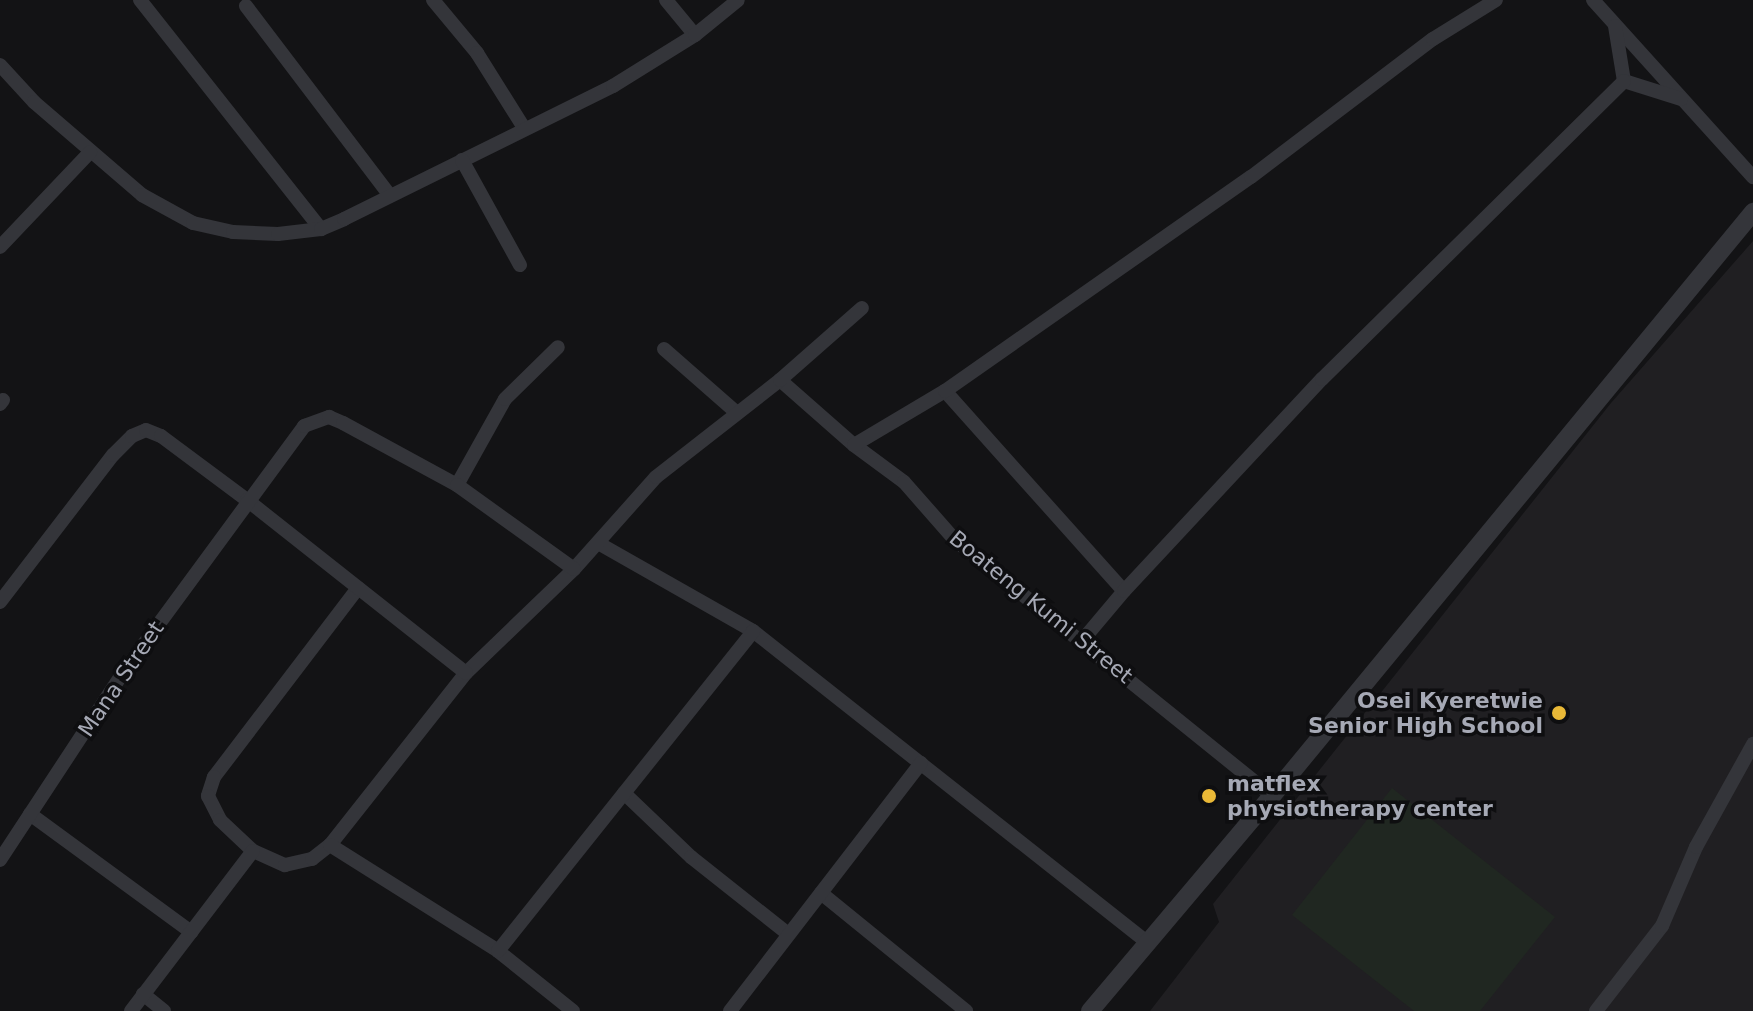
<!DOCTYPE html>
<style>
body{margin:0}
#map{position:relative;width:1753px;height:1011px;overflow:hidden;background:#131315;font-family:"DejaVu Sans",sans-serif}
div>[style]{position:absolute}
.built>*{inset:0;background:#201f22}
.green>*{inset:0;background:#202721}
.minor>*{height:14px;margin:-7px;padding:0 7px;transform-origin:7px;border-radius:7px;background:#34353a}
.tertiary>*{height:18px;margin:-9px;padding:0 9px;transform-origin:9px;border-radius:9px;background:#34353a}
.dots>*{width:22px;height:22px;translate:-50% -50%;box-sizing:border-box;border:4px solid #0e0e10;border-radius:50%}
span{translate:-50% -50%;white-space:nowrap;text-align:center;line-height:1.15;-webkit-text-stroke:7px #0e0e10;paint-order:stroke}
.street-label{font-size:22px;color:#a6a9b5}
.poi-label{font-size:22px;color:#a6a9b5;font-weight:700}
.right{translate:-100% -50%;text-align:right}
.left{translate:0 -50%;text-align:left}
</style>
<div id="map">
<div class="built">
<div style="clip-path:polygon(1753px 241px,1753px 1011px,1150px 1011px,1219px 922px,1213px 904px,1611px 403px)"></div>
</div>
<div class="green">
<div style="clip-path:polygon(1392px 788px,1555px 917px,1480px 1011px,1414px 1011px,1292px 915px)"></div>
</div>
<div class="minor">
<div style="left:140px;top:0;width:292px;rotate:51.7deg"></div>
<div style="left:433px;top:0;width:69px;rotate:50.3deg"></div>
<div style="left:477px;top:53px;width:89px;rotate:57.9deg"></div>
<div style="left:666px;top:0;width:45px;rotate:50.4deg"></div>
<div style="left:1593px;top:0;width:239px;rotate:47.9deg"></div>
<div style="left:246px;top:6px;width:238px;rotate:52.8deg"></div>
<div style="left:1615px;top:26px;width:56px;rotate:80.7deg"></div>
<div style="left:0;top:65px;width:50px;rotate:47.4deg"></div>
<div style="left:34px;top:102px;width:143px;rotate:40.7deg"></div>
<div style="left:142px;top:195px;width:58px;rotate:28.8deg"></div>
<div style="left:193px;top:223px;width:41px;rotate:12.7deg"></div>
<div style="left:233px;top:232px;width:45px;rotate:2.5deg"></div>
<div style="left:278px;top:234px;width:43px;rotate:-6.6deg"></div>
<div style="left:321px;top:229px;width:25px;rotate:-23deg"></div>
<div style="left:344px;top:219px;width:300px;rotate:-26.3deg"></div>
<div style="left:613px;top:86px;width:97px;rotate:-31.9deg"></div>
<div style="left:695px;top:35px;width:55px;rotate:-39.1deg"></div>
<div style="left:1624px;top:81px;width:60px;rotate:17.5deg"></div>
<div style="left:462px;top:160px;width:120px;rotate:61.1deg"></div>
<div style="left:0;top:247px;width:131px;rotate:-46.5deg"></div>
<div style="left:664px;top:349px;width:97px;rotate:41.2deg"></div>
<div style="left:780px;top:380px;width:98px;rotate:41.3deg"></div>
<div style="left:854px;top:445px;width:62px;rotate:36.5deg"></div>
<div style="left:904px;top:482px;width:77px;rotate:48.7deg"></div>
<div style="left:955px;top:540px;width:407px;rotate:38.9deg"></div>
<div style="left:945px;top:391px;width:268px;rotate:48.2deg"></div>
<div style="left:0;top:404px;width:5px;rotate:-53deg"></div>
<div style="left:854px;top:445px;width:106px;rotate:-30.7deg"></div>
<div style="left:945px;top:391px;width:373px;rotate:-35deg"></div>
<div style="left:1251px;top:177px;width:228px;rotate:-37.2deg"></div>
<div style="left:1433px;top:39px;width:74px;rotate:-31.8deg"></div>
<div style="left:457px;top:485px;width:98px;rotate:-60.8deg"></div>
<div style="left:505px;top:399px;width:74px;rotate:-44.5deg"></div>
<div style="left:598px;top:543px;width:178px;rotate:29.6deg"></div>
<div style="left:753px;top:631px;width:503px;rotate:38.3deg"></div>
<div style="left:358px;top:588px;width:238px;rotate:127.3deg"></div>
<div style="left:214px;top:777px;width:20px;rotate:108deg"></div>
<div style="left:208px;top:796px;width:27px;rotate:63deg"></div>
<div style="left:220px;top:820px;width:45px;rotate:43.2deg"></div>
<div style="left:253px;top:851px;width:35px;rotate:24deg"></div>
<div style="left:285px;top:865px;width:28px;rotate:-13deg"></div>
<div style="left:312px;top:859px;width:23px;rotate:-38deg"></div>
<div style="left:330px;top:845px;width:219px;rotate:-51.7deg"></div>
<div style="left:466px;top:673px;width:150px;rotate:-43.9deg"></div>
<div style="left:574px;top:569px;width:123px;rotate:-48.3deg"></div>
<div style="left:656px;top:477px;width:157px;rotate:-38deg"></div>
<div style="left:780px;top:380px;width:109px;rotate:-41.3deg"></div>
<div style="left:0;top:602px;width:185px;rotate:-52.5deg"></div>
<div style="left:113px;top:455px;width:27px;rotate:-45deg"></div>
<div style="left:132px;top:436px;width:15px;rotate:-23deg"></div>
<div style="left:146px;top:430px;width:16px;rotate:22deg"></div>
<div style="left:161px;top:436px;width:107px;rotate:36.7deg"></div>
<div style="left:247px;top:500px;width:279px;rotate:38.3deg"></div>
<div style="left:1081px;top:642px;width:67px;rotate:-49.9deg"></div>
<div style="left:1124px;top:591px;width:290px;rotate:-47deg"></div>
<div style="left:1322px;top:379px;width:424px;rotate:-44.6deg"></div>
<div style="left:624px;top:793px;width:93px;rotate:43.7deg"></div>
<div style="left:691px;top:857px;width:124px;rotate:38.4deg"></div>
<div style="left:30px;top:814px;width:200px;rotate:36.2deg"></div>
<div style="left:330px;top:845px;width:199px;rotate:32.2deg"></div>
<div style="left:498px;top:951px;width:96px;rotate:38.7deg"></div>
<div style="left:0;top:860px;width:227px;rotate:-56.7deg"></div>
<div style="left:125px;top:670px;width:303px;rotate:-53.7deg"></div>
<div style="left:304px;top:426px;width:27px;rotate:-20deg"></div>
<div style="left:329px;top:417px;width:15px;rotate:23deg"></div>
<div style="left:343px;top:423px;width:130px;rotate:28.5deg"></div>
<div style="left:457px;top:485px;width:144px;rotate:35.7deg"></div>
<div style="left:821px;top:893px;width:187px;rotate:39.1deg"></div>
<div style="left:498px;top:951px;width:409px;rotate:-51.4deg"></div>
<div style="left:143px;top:994px;width:27px;rotate:39deg"></div>
<div style="left:131px;top:1011px;width:201px;rotate:-52.7deg"></div>
<div style="left:730px;top:1011px;width:313px;rotate:-52.4deg"></div>
<div style="left:1596px;top:1011px;width:108px;rotate:-52.2deg"></div>
<div style="left:1662px;top:926px;width:86px;rotate:-66.7deg"></div>
<div style="left:1696px;top:847px;width:118px;rotate:-61deg"></div>
</div>
<div class="tertiary">
<div style="left:1090px;top:1011px;width:282px;rotate:-49.8deg"></div>
<div style="left:1272px;top:796px;width:757px;rotate:-50.52deg"></div>
</div>
<div class="dots">
<div style="left:1559px;top:713px;background:#e9b837"></div>
<div style="left:1209px;top:796px;background:#e9b837"></div>
</div>
<div class="street-label">
<span style="left:1041px;top:607px;rotate:39deg">Boateng Kumi Street</span>
<span style="left:121px;top:679px;rotate:-56deg">Mana Street</span>
</div>
<div class="poi-label">
<span class="right" style="left:1543px;top:713px">Osei Kyeretwie<br>Senior High School</span>
<span class="left" style="left:1227px;top:796px">matflex<br>physiotherapy center</span>
</div>
</div>
